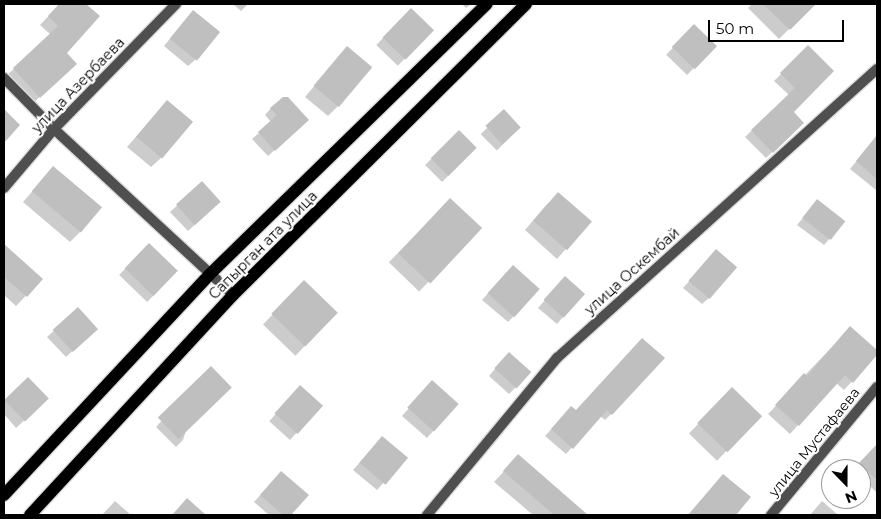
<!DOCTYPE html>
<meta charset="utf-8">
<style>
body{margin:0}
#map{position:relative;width:881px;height:519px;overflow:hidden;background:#fff;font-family:Montserrat,sans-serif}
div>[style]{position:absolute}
.shadow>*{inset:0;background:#0003;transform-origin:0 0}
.building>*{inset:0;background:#bfbfbf;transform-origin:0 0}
.roads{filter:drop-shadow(1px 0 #dbdbdb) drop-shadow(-1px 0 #dbdbdb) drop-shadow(0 1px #dbdbdb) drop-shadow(0 -1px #dbdbdb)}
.minor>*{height:10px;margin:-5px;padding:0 5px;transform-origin:5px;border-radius:5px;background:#4f4f4f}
.primary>*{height:12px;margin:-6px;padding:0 6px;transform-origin:6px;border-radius:6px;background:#000}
span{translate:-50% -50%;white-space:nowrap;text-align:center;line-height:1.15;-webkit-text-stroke:4px #fff;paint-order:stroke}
.street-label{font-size:14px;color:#000}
.frame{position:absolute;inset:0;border:5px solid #000;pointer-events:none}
.north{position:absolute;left:821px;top:459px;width:50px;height:50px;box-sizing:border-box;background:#fff;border:1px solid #999;border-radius:50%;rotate:158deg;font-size:14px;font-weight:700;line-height:20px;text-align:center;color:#000}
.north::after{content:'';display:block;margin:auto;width:18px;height:22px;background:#000;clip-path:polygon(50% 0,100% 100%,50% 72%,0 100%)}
.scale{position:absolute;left:708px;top:20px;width:136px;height:22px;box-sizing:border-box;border:2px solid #000;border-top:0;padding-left:6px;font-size:15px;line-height:18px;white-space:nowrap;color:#000;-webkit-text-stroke:4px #fff;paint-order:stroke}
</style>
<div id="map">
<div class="shadow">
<div style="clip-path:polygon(60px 4px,85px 4px,99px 16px,66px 53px,67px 72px,31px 105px,5px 77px,51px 35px,40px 25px)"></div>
<div style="clip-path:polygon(233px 4px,248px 4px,241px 11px)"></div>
<div style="clip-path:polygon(462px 4px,471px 4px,466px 8px)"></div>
<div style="clip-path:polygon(752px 4px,814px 4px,779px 39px,748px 8px)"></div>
<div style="left:411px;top:9px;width:30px;height:50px;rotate:44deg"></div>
<div style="clip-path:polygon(187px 18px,195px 60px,188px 66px,164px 46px)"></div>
<div style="left:694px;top:26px;width:29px;height:40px;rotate:44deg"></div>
<div style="clip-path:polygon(808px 47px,792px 112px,803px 123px,766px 158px,745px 137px,789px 95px,774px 81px)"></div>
<div style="clip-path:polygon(338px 58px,338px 106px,328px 116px,305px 97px)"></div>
<div style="clip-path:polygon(167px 101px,161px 158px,151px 167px,127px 147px)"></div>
<div style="clip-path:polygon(271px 108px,301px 126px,268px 156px,252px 139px,271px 122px,265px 115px)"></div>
<div style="left:504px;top:111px;width:23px;height:33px;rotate:45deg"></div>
<div style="left:459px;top:131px;width:24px;height:48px;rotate:45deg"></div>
<div style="clip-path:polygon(877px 136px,877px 189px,876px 190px,850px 169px)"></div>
<div style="clip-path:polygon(53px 168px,80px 232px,70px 242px,23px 202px)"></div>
<div style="clip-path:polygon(202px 183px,213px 208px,188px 231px,170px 212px)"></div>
<div style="left:450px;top:199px;width:42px;height:88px;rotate:44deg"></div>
<div style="clip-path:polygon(548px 203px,590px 222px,557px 259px,525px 230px)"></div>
<div style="clip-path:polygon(811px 208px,844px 222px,824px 245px,797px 225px)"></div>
<div style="left:149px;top:244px;width:39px;height:43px;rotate:44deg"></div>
<div style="clip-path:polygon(4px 246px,42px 279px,16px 306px,4px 295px)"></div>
<div style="clip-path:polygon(710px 258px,709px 298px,702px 304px,683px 288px)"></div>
<div style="clip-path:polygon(506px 273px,514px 316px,508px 322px,482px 300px)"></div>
<div style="left:304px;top:282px;width:45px;height:59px;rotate:44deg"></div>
<div style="clip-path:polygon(558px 285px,583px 294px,557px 324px,538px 308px)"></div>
<div style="clip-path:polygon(78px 309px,90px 335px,66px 357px,47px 337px)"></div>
<div style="clip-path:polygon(850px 328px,877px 354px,844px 390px,836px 383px,790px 434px,768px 414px)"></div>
<div style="clip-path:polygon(636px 346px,611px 414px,605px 420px,600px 416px,566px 454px,545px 436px,565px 414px,576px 412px)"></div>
<div style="clip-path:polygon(502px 361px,516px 387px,509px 394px,489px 376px)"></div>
<div style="clip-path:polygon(204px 374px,183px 440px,176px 447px,156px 427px)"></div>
<div style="clip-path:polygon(28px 379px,40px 406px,16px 428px,4px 414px,4px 401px)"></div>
<div style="left:300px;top:387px;width:28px;height:46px;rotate:42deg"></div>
<div style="clip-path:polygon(426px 389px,457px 404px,427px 438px,402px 416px)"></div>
<div style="left:732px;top:389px;width:39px;height:62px;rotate:44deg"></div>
<div style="clip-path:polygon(376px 444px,406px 458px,377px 490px,353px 470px)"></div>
<div style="clip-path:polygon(871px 453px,877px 459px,877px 493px,861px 477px,861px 469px,855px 469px)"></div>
<div style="clip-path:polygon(518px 456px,586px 515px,533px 515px,494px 482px)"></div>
<div style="clip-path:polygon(275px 479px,307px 495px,290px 515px,269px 515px,254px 502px)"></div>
<div style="clip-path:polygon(115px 501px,131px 515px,102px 515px)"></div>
<div style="clip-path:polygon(822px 501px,838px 515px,810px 515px)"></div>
</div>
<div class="building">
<div style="clip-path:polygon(59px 4px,86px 4px,100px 16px,67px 53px,77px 64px,40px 98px,13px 68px,58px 26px,48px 16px)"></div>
<div style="clip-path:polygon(763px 4px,816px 4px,790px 30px)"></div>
<div style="left:411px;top:8px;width:32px;height:41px;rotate:44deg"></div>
<div style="left:193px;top:10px;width:35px;height:37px;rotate:39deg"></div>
<div style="left:694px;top:24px;width:32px;height:32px;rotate:44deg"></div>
<div style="clip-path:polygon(808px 45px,834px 71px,794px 112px,804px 123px,773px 153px,751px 130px,795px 88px,780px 73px)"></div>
<div style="left:347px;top:46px;width:33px;height:52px;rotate:40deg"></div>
<div style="clip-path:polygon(283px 97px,288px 97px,309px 120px,275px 151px,258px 132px,277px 115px,270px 108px)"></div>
<div style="left:167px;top:100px;width:34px;height:48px;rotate:40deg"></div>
<div style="clip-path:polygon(4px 109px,20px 125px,4px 143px)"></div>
<div style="left:504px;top:109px;width:25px;height:25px;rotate:48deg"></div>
<div style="left:459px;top:130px;width:25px;height:40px;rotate:45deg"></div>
<div style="clip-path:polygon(877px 135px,877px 179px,856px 161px)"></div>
<div style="left:53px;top:166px;width:64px;height:33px;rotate:40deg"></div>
<div style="left:202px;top:181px;width:28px;height:35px;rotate:48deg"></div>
<div style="left:558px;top:192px;width:45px;height:38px;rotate:41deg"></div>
<div style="left:450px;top:198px;width:44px;height:76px;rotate:43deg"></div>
<div style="left:817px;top:199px;width:36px;height:24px;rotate:38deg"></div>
<div style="left:149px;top:243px;width:40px;height:35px;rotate:44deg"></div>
<div style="clip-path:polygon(4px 244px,43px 279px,27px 297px,4px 277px)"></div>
<div style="left:716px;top:249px;width:28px;height:42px;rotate:41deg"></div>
<div style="left:513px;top:265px;width:36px;height:38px;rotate:42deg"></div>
<div style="left:565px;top:276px;width:27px;height:32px;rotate:42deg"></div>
<div style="left:304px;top:280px;width:47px;height:47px;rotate:44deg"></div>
<div style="left:78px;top:307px;width:30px;height:34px;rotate:48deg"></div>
<div style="clip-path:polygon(850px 326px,877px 350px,877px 355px,853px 383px,845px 375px,799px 426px,775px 405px,804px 373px,807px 376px)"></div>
<div style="clip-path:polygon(642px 338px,665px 358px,612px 415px,607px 410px,573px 449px,551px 429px,571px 406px,576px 410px)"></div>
<div style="left:509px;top:352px;width:30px;height:22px;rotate:42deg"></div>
<div style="left:211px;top:366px;width:30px;height:74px;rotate:46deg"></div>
<div style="left:28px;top:377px;width:30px;height:33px;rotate:46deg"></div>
<div style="left:432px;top:380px;width:36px;height:37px;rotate:42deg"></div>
<div style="left:300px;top:385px;width:31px;height:38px;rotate:42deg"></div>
<div style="left:732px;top:387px;width:42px;height:50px;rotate:44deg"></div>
<div style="left:382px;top:436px;width:34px;height:35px;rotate:40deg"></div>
<div style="clip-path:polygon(877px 444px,877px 480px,859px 463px)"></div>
<div style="clip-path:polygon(518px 454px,588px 515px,554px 515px,503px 471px)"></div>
<div style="clip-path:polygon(281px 471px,309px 495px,291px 515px,283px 515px,260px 495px)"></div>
<div style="clip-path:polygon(723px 474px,751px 497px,736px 515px,688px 515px)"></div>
<div style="clip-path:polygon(187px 498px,206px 515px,172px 515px)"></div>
</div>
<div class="roads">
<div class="minor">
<div style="left:4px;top:78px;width:71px;rotate:45.6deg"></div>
<div style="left:54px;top:129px;width:244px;rotate:42.8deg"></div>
<div style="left:4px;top:188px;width:77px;rotate:-49.7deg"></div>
<div style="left:54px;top:129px;width:175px;rotate:-45.7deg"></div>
<div style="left:427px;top:515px;width:204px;rotate:-50.4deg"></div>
<div style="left:557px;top:358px;width:431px;rotate:-42.1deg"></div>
<div style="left:771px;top:515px;width:166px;rotate:-50.4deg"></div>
</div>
<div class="primary">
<div style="left:4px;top:495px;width:301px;rotate:-47deg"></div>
<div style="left:209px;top:275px;width:388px;rotate:-44.3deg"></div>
<div style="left:30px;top:515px;width:299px;rotate:-47.3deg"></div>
<div style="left:233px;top:295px;width:413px;rotate:-44.8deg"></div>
</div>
</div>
<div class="street-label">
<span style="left:78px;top:85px;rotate:-46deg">улица Азербаева</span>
<span style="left:263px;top:245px;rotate:-45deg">Сапырган ата улица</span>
<span style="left:632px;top:271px;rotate:-42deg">улица Оскембай</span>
<span style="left:814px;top:442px;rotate:-51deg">улица Мустафаева</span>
</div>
<div class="frame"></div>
<div class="north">N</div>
<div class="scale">50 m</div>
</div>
